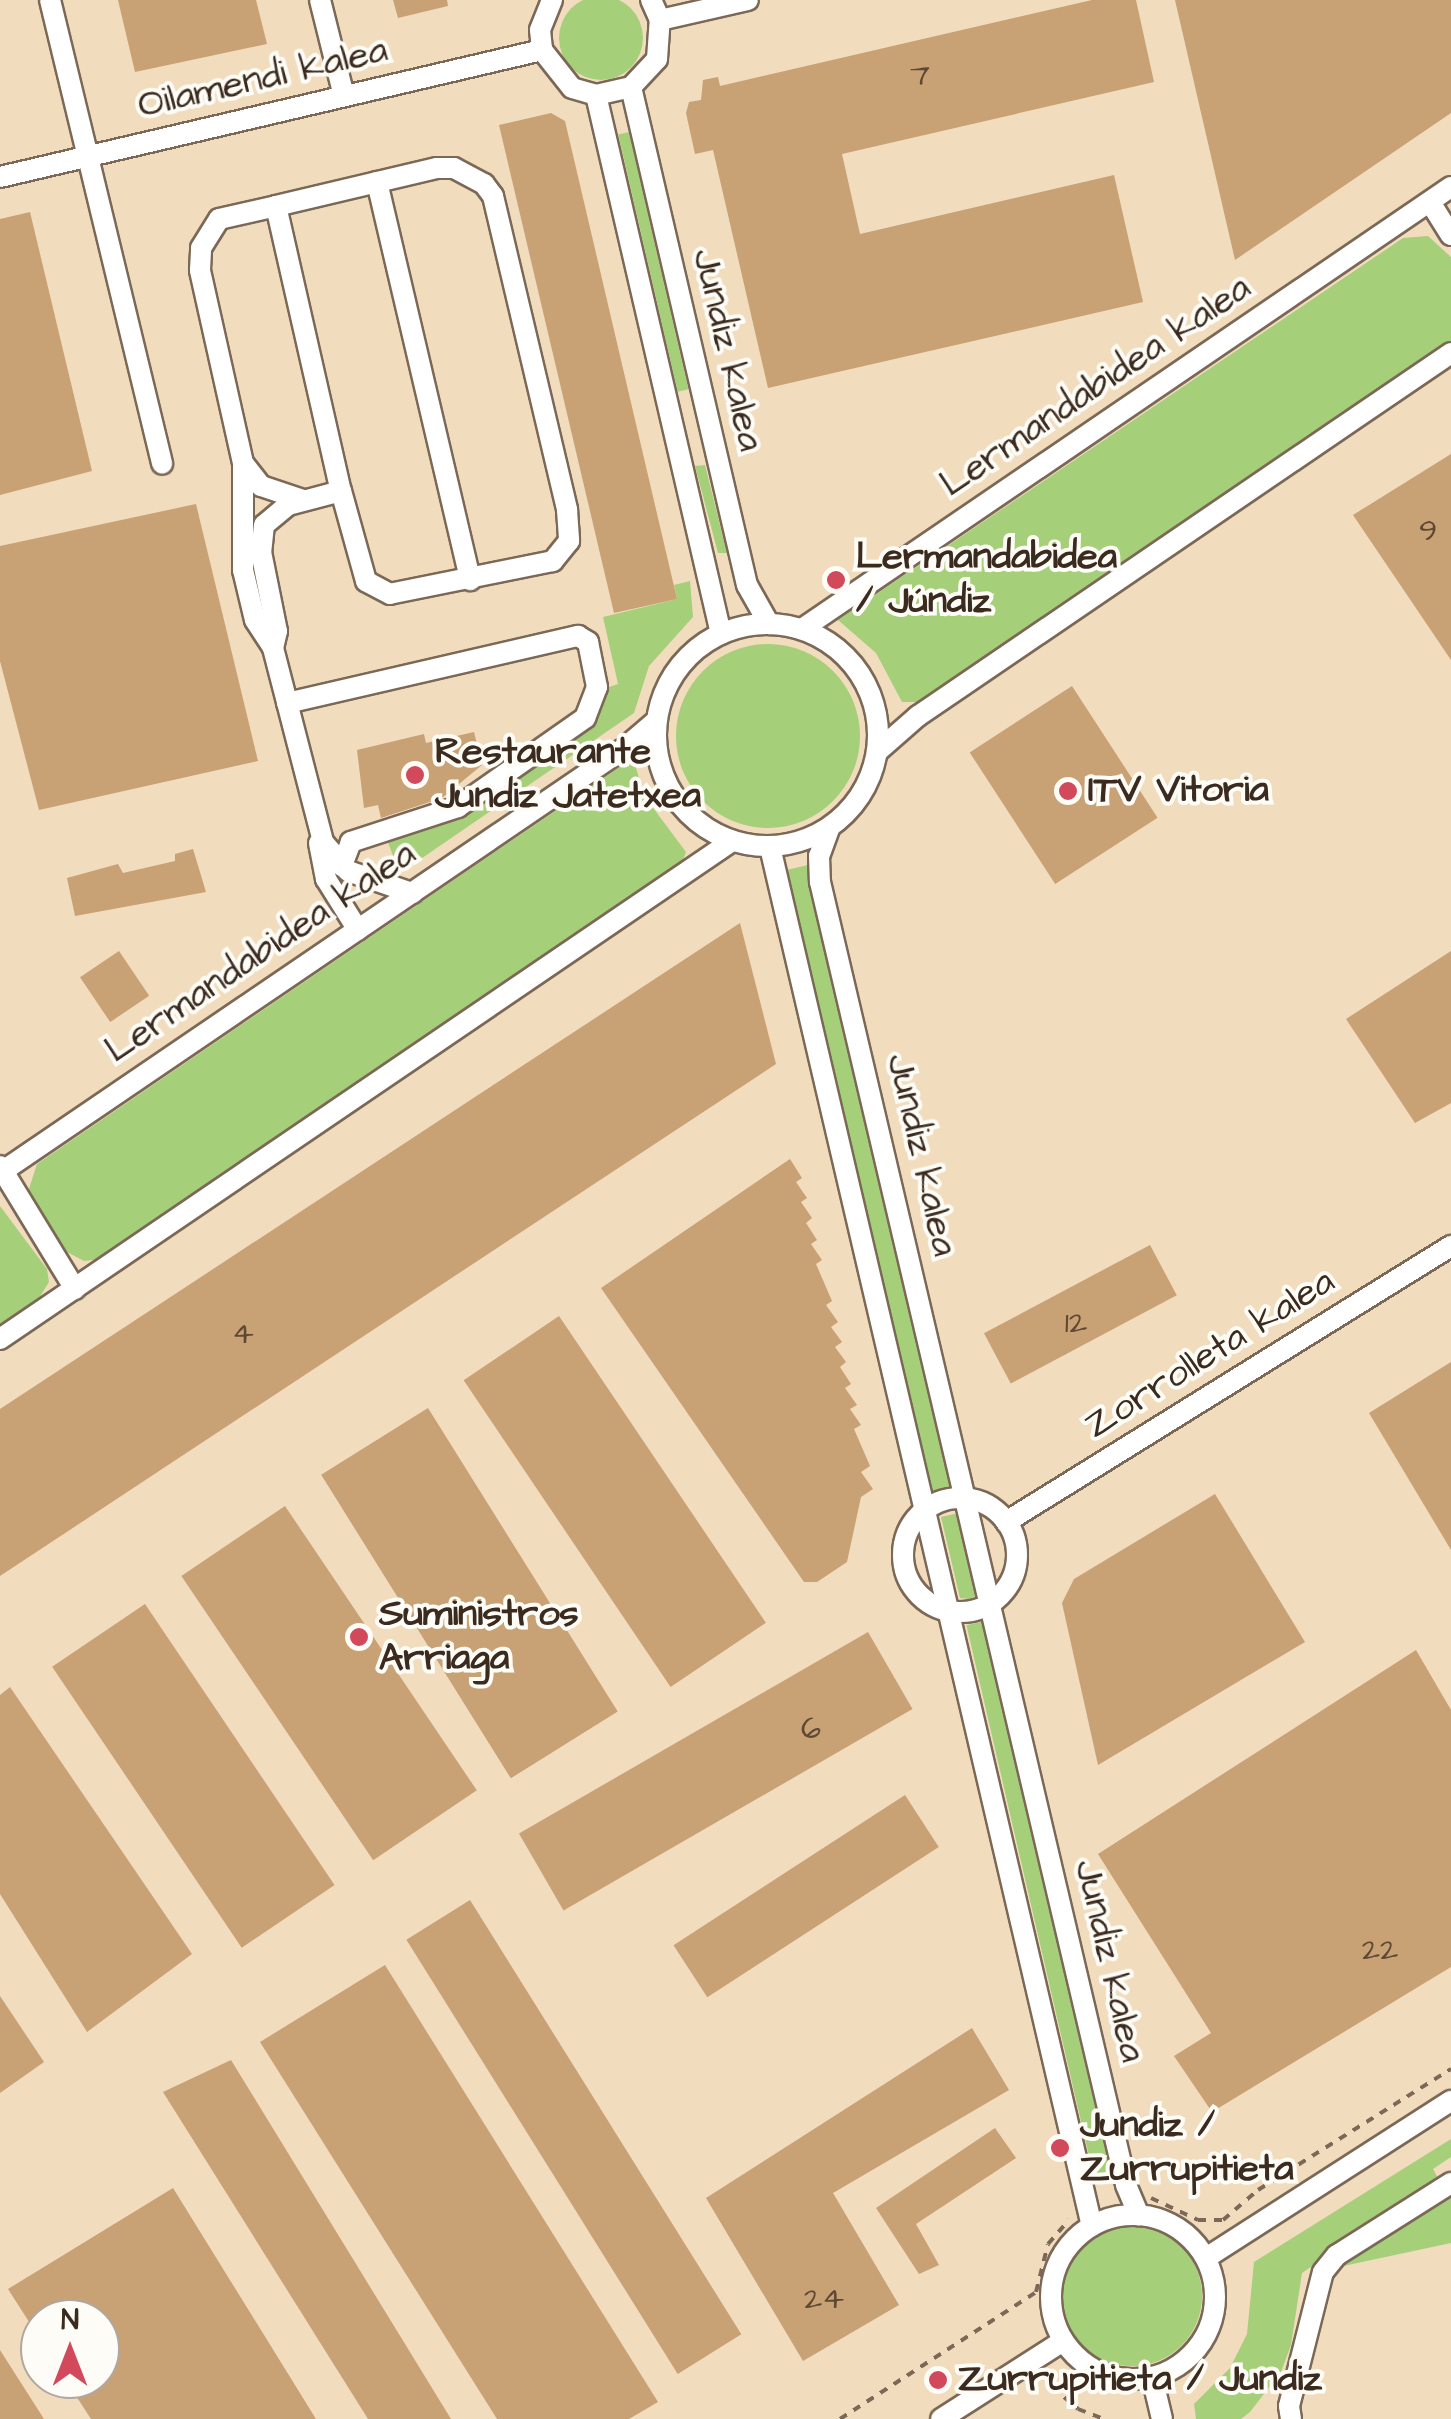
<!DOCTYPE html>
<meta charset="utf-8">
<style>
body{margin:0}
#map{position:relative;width:1451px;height:2419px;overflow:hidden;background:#f2dcbe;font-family:"Architects Daughter",sans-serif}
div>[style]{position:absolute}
.green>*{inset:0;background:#a6cf7a;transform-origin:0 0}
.round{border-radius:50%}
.building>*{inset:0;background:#c8a174;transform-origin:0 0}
.path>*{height:4px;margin-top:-2px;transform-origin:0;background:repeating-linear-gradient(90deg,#7b6856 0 8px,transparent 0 16px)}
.roads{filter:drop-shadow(2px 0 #7b6856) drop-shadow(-2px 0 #7b6856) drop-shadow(0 2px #7b6856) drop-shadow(0 -2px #7b6856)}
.minor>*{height:20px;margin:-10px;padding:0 10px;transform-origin:10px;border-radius:10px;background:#fff}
.minor>.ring{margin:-10px;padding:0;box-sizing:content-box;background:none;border:20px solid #fff;border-radius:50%}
.dots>*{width:28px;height:28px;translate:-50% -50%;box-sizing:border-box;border:5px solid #fdfcf7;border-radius:50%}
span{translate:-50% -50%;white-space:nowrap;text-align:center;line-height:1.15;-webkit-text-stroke:8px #fdfcf7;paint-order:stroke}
.number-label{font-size:32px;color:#5e4834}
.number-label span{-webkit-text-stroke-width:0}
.street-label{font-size:38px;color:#3b2a1e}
.poi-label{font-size:38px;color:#3b2a1e;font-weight:700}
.left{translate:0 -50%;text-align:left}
.north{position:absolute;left:20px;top:2299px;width:100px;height:100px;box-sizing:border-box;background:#fdfcf7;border:2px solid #afa8a0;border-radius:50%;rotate:0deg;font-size:28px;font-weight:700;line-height:40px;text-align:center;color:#3b2a1e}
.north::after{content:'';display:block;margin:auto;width:35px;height:45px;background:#d1495b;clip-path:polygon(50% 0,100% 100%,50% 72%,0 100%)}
</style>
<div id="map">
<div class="green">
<div class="round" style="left:559px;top:-4px;width:84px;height:84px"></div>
<div style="left:629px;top:132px;width:264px;height:11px;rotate:77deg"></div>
<div style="clip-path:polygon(1428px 236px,1451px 257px,1451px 344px,921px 702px,902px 702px,876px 653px,838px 620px,1403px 238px)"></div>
<div style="clip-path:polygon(705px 465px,727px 553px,718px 553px,695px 466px)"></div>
<div style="clip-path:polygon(690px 581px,693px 617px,649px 666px,634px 713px,409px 867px,397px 866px,387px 840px,453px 820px,590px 726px,606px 688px,618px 684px,603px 617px,677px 599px,674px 585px)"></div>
<div class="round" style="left:676px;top:644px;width:184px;height:184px"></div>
<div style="clip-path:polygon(633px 758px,645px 797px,686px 852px,682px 863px,101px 1259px,84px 1261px,65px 1251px,28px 1192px,37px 1164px)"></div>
<div style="left:808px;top:865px;width:640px;height:21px;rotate:77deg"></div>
<div style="clip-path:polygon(0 1206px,47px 1269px,49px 1282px,36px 1303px,0 1327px)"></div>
<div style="clip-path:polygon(959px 1513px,979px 1594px,969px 1599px,960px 1598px,941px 1517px)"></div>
<div style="left:985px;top:1621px;width:574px;height:19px;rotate:77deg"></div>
<div style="clip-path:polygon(1451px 2139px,1451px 2157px,1433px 2169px,1439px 2180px,1302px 2273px,1291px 2345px,1281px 2372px,1250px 2412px,1241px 2419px,1196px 2419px,1194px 2404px,1230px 2368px,1247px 2334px,1254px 2262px)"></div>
<div style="clip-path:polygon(1451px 2191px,1451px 2243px,1334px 2268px)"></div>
<div class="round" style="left:1062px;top:2226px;width:140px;height:140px"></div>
</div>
<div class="building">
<div style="clip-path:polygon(118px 0,256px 0,267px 44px,135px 72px)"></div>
<div style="clip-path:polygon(393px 0,447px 0,448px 6px,398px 18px)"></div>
<div style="clip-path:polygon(1092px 0,1136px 0,1154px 82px,842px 154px,860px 234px,1114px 175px,1143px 302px,768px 388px,713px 150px,695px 154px,686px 113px,689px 102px,701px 100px,703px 80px,718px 77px,720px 86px)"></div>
<div style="clip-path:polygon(1175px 0,1451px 0,1451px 113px,1235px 260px)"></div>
<div style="clip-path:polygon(551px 113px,565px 121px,677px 599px,614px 613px,499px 125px)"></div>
<div style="clip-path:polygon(30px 212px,92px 471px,0 495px,0 219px)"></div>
<div style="clip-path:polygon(1451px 454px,1451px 660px,1353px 515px)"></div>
<div style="clip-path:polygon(196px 504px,258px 761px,39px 810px,0 661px,0 546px)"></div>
<div style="left:1072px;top:686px;width:157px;height:122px;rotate:57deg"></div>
<div style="clip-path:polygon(474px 732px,482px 765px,442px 798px,381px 818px,378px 805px,364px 808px,357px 750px,424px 734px,426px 743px)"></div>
<div style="clip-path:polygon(193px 849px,206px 892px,75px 916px,67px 878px,118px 864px,123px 873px,175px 861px,175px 854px)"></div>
<div style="clip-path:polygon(740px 923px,776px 1064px,0 1576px,0 1409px)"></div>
<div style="left:119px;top:951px;width:54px;height:47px;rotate:56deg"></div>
<div style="clip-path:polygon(1451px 951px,1451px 1103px,1415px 1123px,1346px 1019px)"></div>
<div style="clip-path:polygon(790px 1159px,802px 1178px,796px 1182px,807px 1198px,801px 1202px,812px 1218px,806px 1223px,817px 1240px,811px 1244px,822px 1260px,816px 1264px,832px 1301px,826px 1305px,838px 1322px,831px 1327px,842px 1342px,835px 1347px,846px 1362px,840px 1367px,851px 1384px,845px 1388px,857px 1405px,850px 1409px,861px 1425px,854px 1429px,870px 1466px,861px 1472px,873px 1489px,861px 1497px,847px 1562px,817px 1582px,804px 1582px,601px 1288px)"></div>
<div style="left:1150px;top:1245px;width:57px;height:188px;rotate:62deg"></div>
<div style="left:559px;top:1316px;width:370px;height:115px;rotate:56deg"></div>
<div style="clip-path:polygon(1451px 1362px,1451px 1550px,1369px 1413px)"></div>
<div style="left:428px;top:1408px;width:358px;height:126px;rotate:58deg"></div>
<div style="clip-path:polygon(1215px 1494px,1305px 1642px,1098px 1765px,1062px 1603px,1074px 1579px)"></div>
<div style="left:285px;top:1506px;width:343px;height:125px;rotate:56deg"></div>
<div style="left:145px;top:1604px;width:339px;height:112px;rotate:56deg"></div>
<div style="left:868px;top:1632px;width:89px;height:403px;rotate:60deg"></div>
<div style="clip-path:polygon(1416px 1650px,1451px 1710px,1451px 1967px,1212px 2112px,1174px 2056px,1211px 2033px,1098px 1854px)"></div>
<div style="clip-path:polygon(10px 1687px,192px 1954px,87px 2032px,0 1894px,0 1695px)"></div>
<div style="left:905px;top:1795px;width:62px;height:276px;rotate:57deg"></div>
<div style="left:470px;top:1900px;width:512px;height:75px;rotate:58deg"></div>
<div style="clip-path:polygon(385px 1965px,658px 2402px,629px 2419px,497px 2419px,260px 2042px)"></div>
<div style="clip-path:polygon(0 1996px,44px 2062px,0 2093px)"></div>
<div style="clip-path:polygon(972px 2028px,1009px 2090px,833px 2193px,899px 2305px,803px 2361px,706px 2198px)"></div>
<div style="clip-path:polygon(231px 2060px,451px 2419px,368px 2419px,163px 2092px)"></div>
<div style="clip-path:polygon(995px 2128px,1016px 2158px,916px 2224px,939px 2265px,919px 2274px,876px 2208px)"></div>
<div style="clip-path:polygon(173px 2188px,316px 2419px,91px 2419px,65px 2379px,100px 2379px,100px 2319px,40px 2319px,40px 2339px,8px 2289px)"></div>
<div style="clip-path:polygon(0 2350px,44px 2419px,0 2419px)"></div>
</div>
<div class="path">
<div style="left:1151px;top:2198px;width:52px;rotate:25.1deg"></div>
<div style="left:1198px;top:2220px;width:25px"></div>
<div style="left:1223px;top:2220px;width:46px;rotate:-40.6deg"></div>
<div style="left:1258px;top:2190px;width:228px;rotate:-32.1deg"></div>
<div style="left:1052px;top:2387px;width:34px;rotate:40deg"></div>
<div style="left:1078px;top:2409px;width:28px;rotate:21deg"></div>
<div style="left:840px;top:2419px;width:234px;rotate:-32.9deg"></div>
<div style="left:1036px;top:2292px;width:49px;rotate:-76deg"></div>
<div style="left:1048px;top:2244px;width:32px;rotate:-49deg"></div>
</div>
<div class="roads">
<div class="minor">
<div style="left:50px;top:0;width:477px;rotate:76.4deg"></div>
<div style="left:320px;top:0;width:99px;rotate:76deg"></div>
<div style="left:552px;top:0;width:32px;rotate:112deg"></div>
<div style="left:540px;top:30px;width:20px;rotate:84deg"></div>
<div style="left:542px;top:50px;width:48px;rotate:51.7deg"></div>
<div style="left:572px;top:88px;width:25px;rotate:16deg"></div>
<div style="left:596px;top:95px;width:36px;rotate:-13deg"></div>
<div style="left:631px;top:87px;width:38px;rotate:-47deg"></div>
<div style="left:657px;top:59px;width:39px;rotate:-86deg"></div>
<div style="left:660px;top:20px;width:22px;rotate:-114deg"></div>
<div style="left:660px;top:20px;width:90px;rotate:-12.8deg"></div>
<div style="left:631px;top:87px;width:511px;rotate:76.89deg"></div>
<div style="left:747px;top:585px;width:45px;rotate:60.6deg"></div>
<div style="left:596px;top:95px;width:553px;rotate:76.94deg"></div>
<div style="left:0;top:177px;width:557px;rotate:-13.19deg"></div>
<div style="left:377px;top:182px;width:409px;rotate:76.8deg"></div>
<div style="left:1430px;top:202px;width:39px;rotate:58deg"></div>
<div style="left:276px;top:206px;width:165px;rotate:-13.3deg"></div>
<div style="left:437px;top:168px;width:17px"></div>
<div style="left:454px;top:168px;width:34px;rotate:28deg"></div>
<div style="left:484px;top:184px;width:15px;rotate:53deg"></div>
<div style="left:493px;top:196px;width:323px;rotate:76.7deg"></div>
<div style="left:567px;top:510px;width:31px;rotate:86deg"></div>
<div style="left:569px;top:541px;width:26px;rotate:129deg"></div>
<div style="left:553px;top:561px;width:166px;rotate:168.6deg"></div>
<div style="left:390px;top:594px;width:27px;rotate:-152deg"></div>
<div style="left:366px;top:581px;width:93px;rotate:-105.5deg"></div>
<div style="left:243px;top:463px;width:107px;rotate:90deg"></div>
<div style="left:243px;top:570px;width:51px;rotate:76.5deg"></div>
<div style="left:255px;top:620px;width:33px;rotate:57deg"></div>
<div style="left:303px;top:500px;width:44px;rotate:-161.6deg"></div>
<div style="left:261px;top:486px;width:29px;rotate:-128deg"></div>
<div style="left:243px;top:463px;width:198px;rotate:-102.6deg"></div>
<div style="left:200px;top:270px;width:22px;rotate:-87deg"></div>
<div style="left:201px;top:248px;width:34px;rotate:-58deg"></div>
<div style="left:219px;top:219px;width:58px;rotate:-12.8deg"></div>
<div style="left:276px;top:206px;width:292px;rotate:77.2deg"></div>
<div style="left:341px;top:491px;width:55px;rotate:165.2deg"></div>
<div style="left:288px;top:505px;width:31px;rotate:140deg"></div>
<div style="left:264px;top:525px;width:27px;rotate:96deg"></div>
<div style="left:261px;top:552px;width:81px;rotate:78.6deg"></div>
<div style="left:277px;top:631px;width:17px;rotate:103deg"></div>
<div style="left:273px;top:648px;width:200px;rotate:75.5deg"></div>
<div style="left:323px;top:842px;width:38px;rotate:49deg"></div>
<div style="left:348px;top:871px;width:68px;rotate:19deg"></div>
<div class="ring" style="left:656px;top:624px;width:202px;height:202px"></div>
<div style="left:802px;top:629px;width:785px;rotate:-34.26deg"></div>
<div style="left:287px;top:703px;width:299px;rotate:-13deg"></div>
<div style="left:578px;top:636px;width:12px;rotate:31deg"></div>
<div style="left:588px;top:642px;width:46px;rotate:78.7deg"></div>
<div style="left:597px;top:687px;width:33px;rotate:111deg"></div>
<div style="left:585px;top:718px;width:155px;rotate:145deg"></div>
<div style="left:458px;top:807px;width:113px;rotate:161.9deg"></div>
<div style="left:351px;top:842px;width:26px;rotate:111deg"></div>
<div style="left:878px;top:751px;width:53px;rotate:-41.2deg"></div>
<div style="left:918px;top:716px;width:645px;rotate:-34.26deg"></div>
<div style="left:829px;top:829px;width:29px;rotate:110deg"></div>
<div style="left:819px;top:856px;width:26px;rotate:88deg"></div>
<div style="left:820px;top:882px;width:1338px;rotate:76.78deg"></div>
<div style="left:1126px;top:2185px;width:33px;rotate:67deg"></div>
<div style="left:319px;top:843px;width:37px;rotate:79deg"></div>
<div style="left:326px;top:879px;width:60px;rotate:57.9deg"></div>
<div style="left:770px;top:847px;width:1416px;rotate:76.86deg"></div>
<div style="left:0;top:1166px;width:144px;rotate:58.6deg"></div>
<div style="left:0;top:1173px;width:752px;rotate:-34.22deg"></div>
<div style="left:622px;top:750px;width:45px;rotate:-40.5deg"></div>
<div style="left:0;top:1339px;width:885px;rotate:-34.23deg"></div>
<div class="ring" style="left:903px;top:1498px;width:94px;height:94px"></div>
<div style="left:1006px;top:1522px;width:524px;rotate:-31.81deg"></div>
<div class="ring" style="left:1051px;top:2215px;width:144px;height:144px"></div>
<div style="left:1206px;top:2258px;width:291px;rotate:-32.7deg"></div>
<div style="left:1152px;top:2377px;width:43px;rotate:76.6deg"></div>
<div style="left:941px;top:2419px;width:145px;rotate:-32.6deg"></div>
<div style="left:1291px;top:2419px;width:13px;rotate:-99deg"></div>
<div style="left:1289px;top:2406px;width:138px;rotate:-75.8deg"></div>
<div style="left:1323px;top:2272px;width:22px;rotate:-51deg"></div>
<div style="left:1337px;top:2255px;width:135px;rotate:-32.3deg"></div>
</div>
</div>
<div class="dots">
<div style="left:836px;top:580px;background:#d1495b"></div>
<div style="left:415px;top:775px;background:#d1495b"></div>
<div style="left:1068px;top:791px;background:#d1495b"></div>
<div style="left:359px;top:1637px;background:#d1495b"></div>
<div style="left:1060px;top:2148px;background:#d1495b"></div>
<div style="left:938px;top:2380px;background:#d1495b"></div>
</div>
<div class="number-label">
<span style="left:920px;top:76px">7</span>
<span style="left:1428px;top:531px">9</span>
<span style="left:1076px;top:1323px">12</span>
<span style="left:243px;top:1334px">4</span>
<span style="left:811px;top:1729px">6</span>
<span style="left:1380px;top:1950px">22</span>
<span style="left:824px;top:2299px">24</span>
</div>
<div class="street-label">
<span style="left:263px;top:79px;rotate:-13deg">Oilamendi kalea</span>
<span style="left:727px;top:350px;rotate:77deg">Jundiz kalea</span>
<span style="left:1096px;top:387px;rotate:-34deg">Lermandabidea kalea</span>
<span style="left:261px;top:953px;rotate:-34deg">Lermandabidea kalea</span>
<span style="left:921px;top:1155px;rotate:77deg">Jundiz kalea</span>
<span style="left:1210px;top:1354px;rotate:-32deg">Zorrolleta kalea</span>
<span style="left:1109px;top:1961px;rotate:77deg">Jundiz kalea</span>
</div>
<div class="poi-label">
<span class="left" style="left:856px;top:580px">Lermandabidea<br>/ Júndiz</span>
<span class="left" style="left:435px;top:775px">Restaurante<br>Jundiz Jatetxea</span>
<span class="left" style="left:1088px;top:791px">ITV Vitoria</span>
<span class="left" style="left:379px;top:1637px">Suministros<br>Arriaga</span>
<span class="left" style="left:1080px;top:2148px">Jundiz /<br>Zurrupitieta</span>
<span class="left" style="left:958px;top:2380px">Zurrupitieta / Jundiz</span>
</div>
<div class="north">N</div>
</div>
